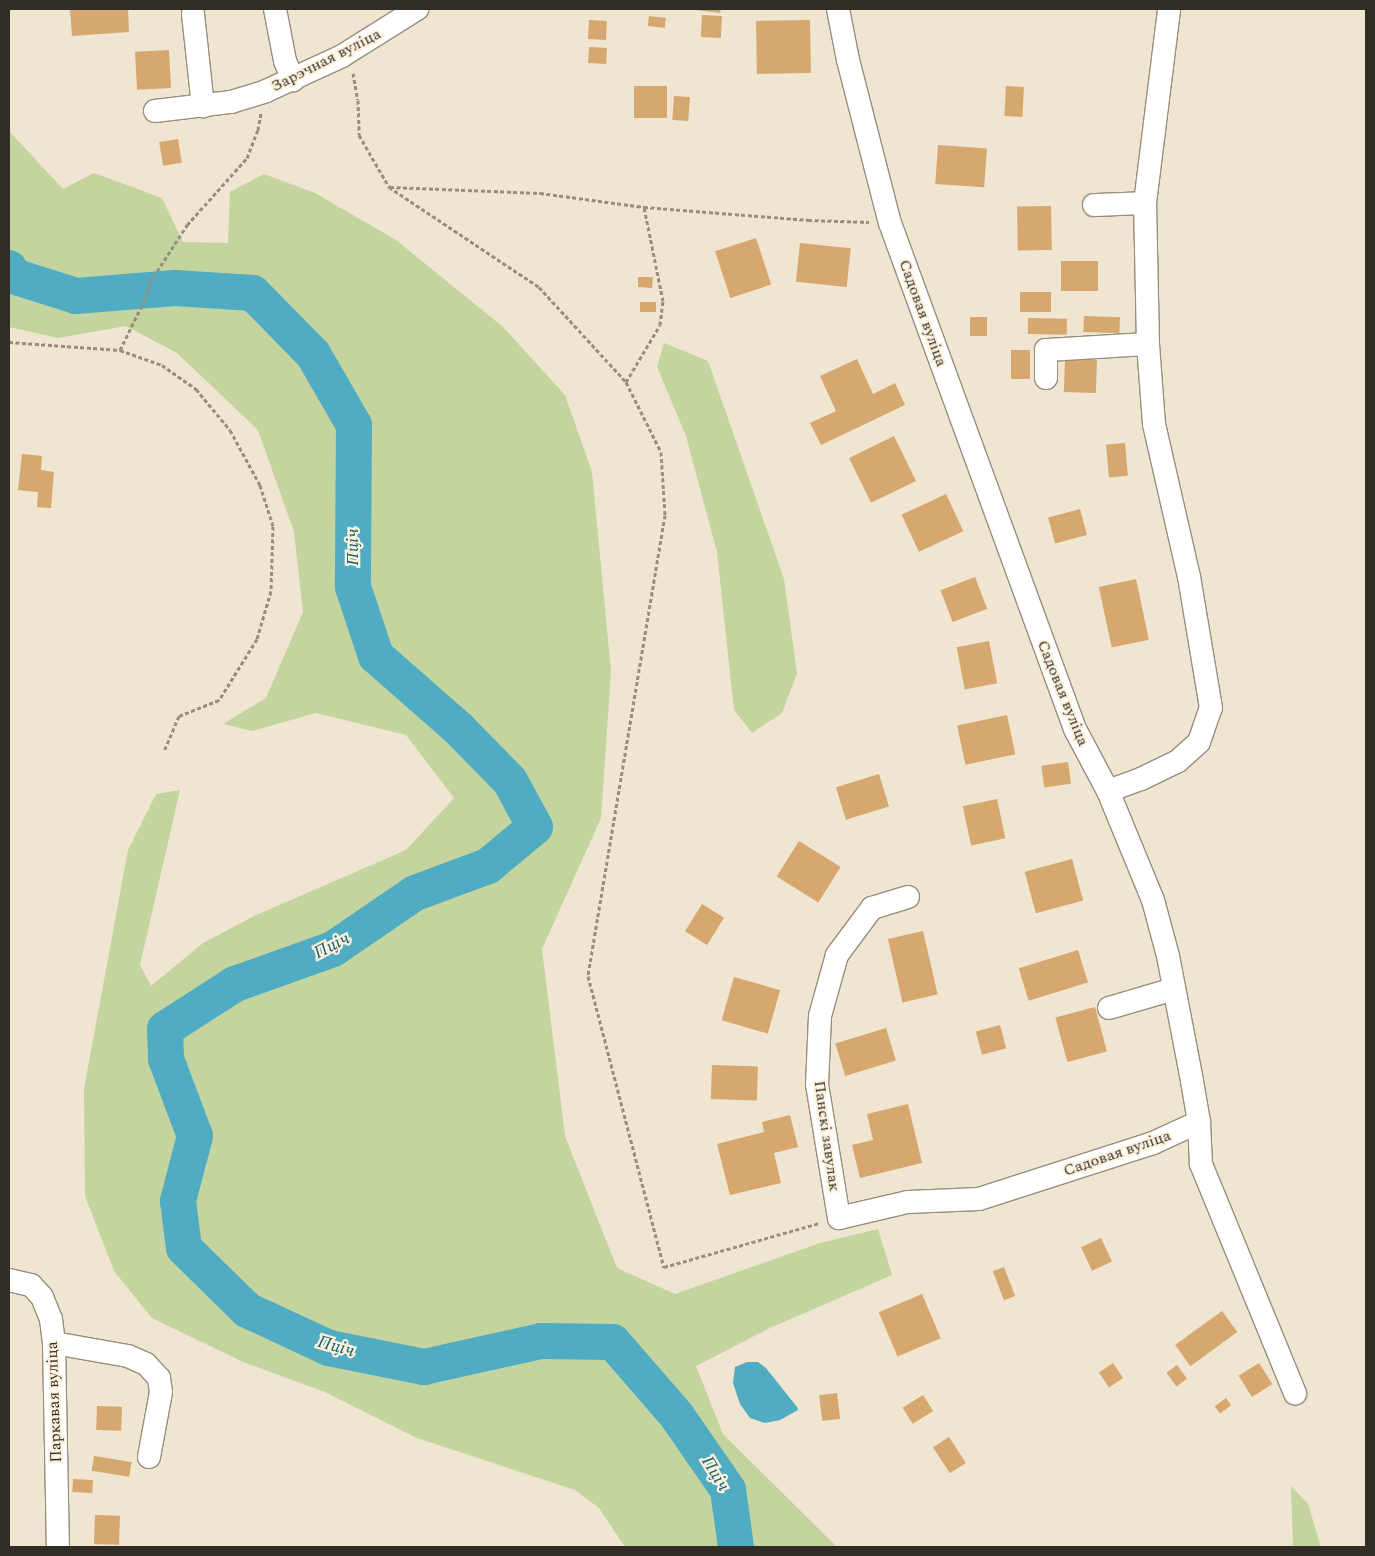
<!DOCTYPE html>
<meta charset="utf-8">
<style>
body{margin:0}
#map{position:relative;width:1375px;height:1556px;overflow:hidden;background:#efe5d1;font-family:Spectral,serif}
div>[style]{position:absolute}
.green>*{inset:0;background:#c4d49f}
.water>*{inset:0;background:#50acc2}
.river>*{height:36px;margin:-18px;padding:0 18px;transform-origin:18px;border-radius:18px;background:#50acc2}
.building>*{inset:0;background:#d6a76e;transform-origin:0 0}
.path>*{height:3px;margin-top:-1.5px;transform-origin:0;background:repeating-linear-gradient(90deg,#968f80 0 4px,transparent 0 6.5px)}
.roads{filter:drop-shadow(1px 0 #978e7c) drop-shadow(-1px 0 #978e7c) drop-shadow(0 1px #978e7c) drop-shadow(0 -1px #978e7c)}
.minor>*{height:22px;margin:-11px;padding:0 11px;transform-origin:11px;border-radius:11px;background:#fff}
span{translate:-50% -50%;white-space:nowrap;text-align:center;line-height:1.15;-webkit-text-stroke:4.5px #fdf2de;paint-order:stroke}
.street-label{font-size:16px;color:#312d25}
.water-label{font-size:18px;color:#166171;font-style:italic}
.frame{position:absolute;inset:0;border:10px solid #312d25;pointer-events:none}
</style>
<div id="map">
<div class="green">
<div style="clip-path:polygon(9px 131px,63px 189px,94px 173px,162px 198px,183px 242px,228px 243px,230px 192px,264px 174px,315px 193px,396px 240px,503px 327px,565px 395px,592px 472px,611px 671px,601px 818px,542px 949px,565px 1136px,617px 1268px,675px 1294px,820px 1243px,878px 1229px,892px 1275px,770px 1328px,696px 1366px,723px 1434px,837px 1547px,625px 1547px,599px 1508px,575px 1490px,417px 1438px,325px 1392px,243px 1362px,152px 1318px,114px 1271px,85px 1196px,84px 1089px,128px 850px,156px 794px,180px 790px,140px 965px,151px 986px,203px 943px,254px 916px,406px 850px,454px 798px,406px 735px,316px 713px,252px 731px,223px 724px,266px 698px,303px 612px,294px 532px,258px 430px,177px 353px,126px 326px,58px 338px,9px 327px)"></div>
<div style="clip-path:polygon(664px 343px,708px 361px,784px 579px,797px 673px,782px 713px,752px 733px,734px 710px,717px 552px,686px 436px,657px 367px)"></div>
<div style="clip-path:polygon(1291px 1486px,1308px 1504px,1321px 1547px,1293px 1547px)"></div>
</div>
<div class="water">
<div style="clip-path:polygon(747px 1362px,758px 1362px,766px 1368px,797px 1407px,798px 1410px,780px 1420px,765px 1423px,750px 1418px,740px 1404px,733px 1383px,735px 1367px)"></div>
</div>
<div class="river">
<div style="left:9px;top:268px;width:9px;rotate:63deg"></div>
<div style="left:13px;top:276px;width:66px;rotate:17.6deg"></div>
<div style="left:76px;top:296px;width:99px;rotate:-4.6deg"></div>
<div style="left:175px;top:288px;width:78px;rotate:3.7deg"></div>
<div style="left:253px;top:293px;width:86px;rotate:45.5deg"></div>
<div style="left:313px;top:354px;width:82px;rotate:60deg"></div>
<div style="left:354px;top:425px;width:162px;rotate:90.4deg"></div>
<div style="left:353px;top:587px;width:73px;rotate:71.6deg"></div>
<div style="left:376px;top:656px;width:111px;rotate:41.3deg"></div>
<div style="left:459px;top:729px;width:73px;rotate:45.6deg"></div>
<div style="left:510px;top:781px;width:52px;rotate:61.5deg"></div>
<div style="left:535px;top:827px;width:61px;rotate:140.3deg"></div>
<div style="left:488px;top:866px;width:78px;rotate:159.7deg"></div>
<div style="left:415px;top:893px;width:99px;rotate:145.7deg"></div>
<div style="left:333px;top:949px;width:104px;rotate:160.3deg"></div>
<div style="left:235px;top:984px;width:83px;rotate:147.3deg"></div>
<div style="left:165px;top:1029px;width:30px;rotate:88deg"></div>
<div style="left:166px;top:1059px;width:82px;rotate:69.4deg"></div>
<div style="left:195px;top:1136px;width:67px;rotate:104.7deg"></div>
<div style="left:178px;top:1201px;width:47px;rotate:82.7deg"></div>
<div style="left:184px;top:1248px;width:88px;rotate:44.5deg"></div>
<div style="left:247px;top:1310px;width:90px;rotate:24.9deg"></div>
<div style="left:329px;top:1348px;width:97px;rotate:11.3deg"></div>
<div style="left:424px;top:1367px;width:120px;rotate:-12.5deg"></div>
<div style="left:541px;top:1341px;width:72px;rotate:0.8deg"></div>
<div style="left:613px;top:1342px;width:98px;rotate:49.1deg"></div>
<div style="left:677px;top:1416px;width:90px;rotate:55.4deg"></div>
<div style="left:728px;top:1490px;width:58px;rotate:82deg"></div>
</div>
<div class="building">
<div style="clip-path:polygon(70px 9px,128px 9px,129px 32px,72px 36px)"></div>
<div style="clip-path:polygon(687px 9px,721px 9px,720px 13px)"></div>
<div style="left:702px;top:15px;width:20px;height:22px;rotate:3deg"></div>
<div style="left:649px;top:16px;width:17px;height:10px;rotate:7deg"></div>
<div style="left:589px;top:20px;width:18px;height:19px;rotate:3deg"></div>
<div style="left:810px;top:20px;width:53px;height:54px;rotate:89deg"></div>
<div style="left:589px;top:47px;width:18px;height:16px;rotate:3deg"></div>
<div style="left:169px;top:50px;width:38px;height:34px;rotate:87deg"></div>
<div style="left:634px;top:86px;width:33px;height:32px"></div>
<div style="left:1006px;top:86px;width:18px;height:30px;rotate:3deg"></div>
<div style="left:674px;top:96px;width:16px;height:24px;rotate:4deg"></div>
<div style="left:178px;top:139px;width:24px;height:19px;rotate:81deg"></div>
<div style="left:938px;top:145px;width:49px;height:39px;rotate:4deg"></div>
<div style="left:1051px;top:206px;width:44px;height:34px;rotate:89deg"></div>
<div style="left:756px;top:238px;width:49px;height:43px;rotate:72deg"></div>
<div style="left:800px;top:243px;width:51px;height:39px;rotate:6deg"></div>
<div style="left:1061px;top:261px;width:37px;height:30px"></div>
<div style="clip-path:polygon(638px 277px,653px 277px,652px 288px,638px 287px)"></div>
<div style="left:1020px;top:292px;width:31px;height:20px"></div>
<div style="left:656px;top:302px;width:10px;height:16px;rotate:90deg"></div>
<div style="left:1084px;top:316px;width:36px;height:16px;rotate:2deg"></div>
<div style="left:970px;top:317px;width:17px;height:19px"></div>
<div style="left:1028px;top:318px;width:39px;height:16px;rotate:1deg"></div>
<div style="left:1011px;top:350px;width:19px;height:29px"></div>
<div style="clip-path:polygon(857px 359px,873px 394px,895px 383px,905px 405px,821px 445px,810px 423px,836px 411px,820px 376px)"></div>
<div style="left:1065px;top:359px;width:32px;height:33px;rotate:2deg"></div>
<div style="left:894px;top:436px;width:50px;height:50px;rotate:64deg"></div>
<div style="left:1125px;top:443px;width:33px;height:19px;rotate:85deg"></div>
<div style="clip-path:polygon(22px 454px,42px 456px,41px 470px,54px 472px,51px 508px,37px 507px,38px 492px,18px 490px)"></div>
<div style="left:946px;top:494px;width:41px;height:49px;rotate:65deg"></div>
<div style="left:1080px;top:509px;width:27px;height:33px;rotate:75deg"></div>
<div style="left:975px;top:577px;width:34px;height:37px;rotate:69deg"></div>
<div style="left:1136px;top:579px;width:62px;height:38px;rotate:78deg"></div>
<div style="left:989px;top:641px;width:43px;height:33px;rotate:79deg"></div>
<div style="left:1007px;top:715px;width:40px;height:51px;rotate:78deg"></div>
<div style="left:1068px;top:762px;width:22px;height:27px;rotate:82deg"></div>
<div style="left:879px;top:774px;width:34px;height:45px;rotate:73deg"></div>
<div style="left:997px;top:799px;width:40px;height:35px;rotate:78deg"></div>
<div style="left:799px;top:841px;width:49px;height:42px;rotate:32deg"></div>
<div style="left:1072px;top:859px;width:43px;height:49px;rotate:75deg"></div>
<div style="left:702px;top:904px;width:26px;height:32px;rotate:32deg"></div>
<div style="left:923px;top:931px;width:65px;height:36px;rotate:77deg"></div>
<div style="left:1078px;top:950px;width:34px;height:62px;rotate:73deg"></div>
<div style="left:734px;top:977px;width:48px;height:45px;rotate:16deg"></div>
<div style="left:1095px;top:1007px;width:46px;height:41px;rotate:75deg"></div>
<div style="left:1000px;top:1025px;width:24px;height:25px;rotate:75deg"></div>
<div style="left:886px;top:1028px;width:34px;height:53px;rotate:73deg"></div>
<div style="left:712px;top:1065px;width:46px;height:34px;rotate:2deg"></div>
<div style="clip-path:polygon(908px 1104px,922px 1163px,860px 1178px,852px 1145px,873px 1140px,867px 1114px)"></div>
<div style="clip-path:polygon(790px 1115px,798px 1147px,774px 1153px,781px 1183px,730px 1195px,717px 1144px,764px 1132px,762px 1122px)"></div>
<div style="left:1101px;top:1238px;width:26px;height:22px;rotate:65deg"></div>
<div style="left:1004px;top:1267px;width:31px;height:12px;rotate:69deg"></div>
<div style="left:922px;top:1294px;width:48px;height:47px;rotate:67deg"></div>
<div style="left:1222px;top:1311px;width:26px;height:58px;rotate:54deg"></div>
<div style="left:1113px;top:1363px;width:18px;height:17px;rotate:56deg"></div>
<div style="left:1259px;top:1363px;width:25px;height:24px;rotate:58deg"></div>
<div style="left:1177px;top:1365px;width:17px;height:13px;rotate:54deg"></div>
<div style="left:837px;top:1393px;width:26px;height:18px;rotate:83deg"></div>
<div style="left:923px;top:1395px;width:19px;height:24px;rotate:58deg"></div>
<div style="left:1226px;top:1398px;width:9px;height:14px;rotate:54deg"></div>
<div style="left:97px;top:1406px;width:25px;height:24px;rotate:2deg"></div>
<div style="left:949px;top:1437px;width:31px;height:19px;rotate:57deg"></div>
<div style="left:94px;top:1456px;width:38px;height:15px;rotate:9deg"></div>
<div style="left:73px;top:1479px;width:20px;height:13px;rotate:3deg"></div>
<div style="left:95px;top:1515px;width:25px;height:29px;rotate:2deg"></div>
</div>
<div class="path">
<div style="left:353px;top:73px;width:27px;rotate:80deg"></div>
<div style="left:358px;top:100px;width:35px;rotate:88deg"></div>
<div style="left:359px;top:135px;width:60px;rotate:60deg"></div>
<div style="left:389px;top:187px;width:180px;rotate:33.7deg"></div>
<div style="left:539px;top:287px;width:129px;rotate:47.5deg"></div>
<div style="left:626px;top:382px;width:78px;rotate:63.4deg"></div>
<div style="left:661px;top:452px;width:63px;rotate:86.4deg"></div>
<div style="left:665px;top:515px;width:467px;rotate:99.5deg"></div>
<div style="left:588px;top:976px;width:301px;rotate:75.4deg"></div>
<div style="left:664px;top:1267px;width:162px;rotate:-15.8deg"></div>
<div style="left:390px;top:187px;width:150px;rotate:2.3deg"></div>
<div style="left:540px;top:193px;width:105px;rotate:7.7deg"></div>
<div style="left:644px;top:207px;width:165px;rotate:4.5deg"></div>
<div style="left:808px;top:220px;width:61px;rotate:1.9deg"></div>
<div style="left:9px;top:342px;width:111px;rotate:4.1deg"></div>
<div style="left:120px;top:350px;width:59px;rotate:-63.9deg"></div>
<div style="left:146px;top:297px;width:16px;rotate:-75deg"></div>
<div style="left:150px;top:282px;width:68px;rotate:-57deg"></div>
<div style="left:187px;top:225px;width:90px;rotate:-48.2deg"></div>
<div style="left:247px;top:158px;width:30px;rotate:-69deg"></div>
<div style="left:258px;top:130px;width:17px;rotate:-80deg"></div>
<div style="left:120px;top:350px;width:45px;rotate:19.7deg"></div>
<div style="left:162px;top:365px;width:42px;rotate:35.2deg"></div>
<div style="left:196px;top:389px;width:53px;rotate:50.3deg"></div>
<div style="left:230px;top:430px;width:63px;rotate:61.4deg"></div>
<div style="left:260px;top:485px;width:43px;rotate:72.4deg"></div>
<div style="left:273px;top:526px;width:65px;rotate:91.8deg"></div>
<div style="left:271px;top:591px;width:50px;rotate:106.3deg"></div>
<div style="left:257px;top:639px;width:72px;rotate:121.9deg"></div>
<div style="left:219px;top:700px;width:43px;rotate:158.2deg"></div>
<div style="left:179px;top:716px;width:38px;rotate:113deg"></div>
<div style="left:626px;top:382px;width:66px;rotate:-59.2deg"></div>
<div style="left:660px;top:325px;width:24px;rotate:-83deg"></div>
<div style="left:663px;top:301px;width:96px;rotate:-101.4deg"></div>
</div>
<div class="roads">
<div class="minor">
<div style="left:275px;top:9px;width:53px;rotate:79.1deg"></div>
<div style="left:285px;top:61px;width:21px;rotate:67deg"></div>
<div style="left:838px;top:9px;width:52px;rotate:78.9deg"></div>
<div style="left:848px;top:60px;width:168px;rotate:75.6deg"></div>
<div style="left:890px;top:223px;width:539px;rotate:69.92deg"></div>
<div style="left:1075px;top:729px;width:70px;rotate:62deg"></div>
<div style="left:1108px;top:791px;width:118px;rotate:67.6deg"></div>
<div style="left:1153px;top:900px;width:58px;rotate:75deg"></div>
<div style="left:1168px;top:956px;width:127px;rotate:79.1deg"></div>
<div style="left:1192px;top:1081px;width:42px;rotate:80.3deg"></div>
<div style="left:1199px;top:1122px;width:42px;rotate:87.3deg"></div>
<div style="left:1201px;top:1164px;width:248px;rotate:67.7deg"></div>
<div style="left:193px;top:14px;width:93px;rotate:83.8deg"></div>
<div style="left:155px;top:111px;width:77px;rotate:-6.8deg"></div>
<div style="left:231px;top:102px;width:37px;rotate:-17deg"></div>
<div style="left:266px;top:91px;width:84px;rotate:-24.7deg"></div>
<div style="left:342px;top:56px;width:89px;rotate:-32.1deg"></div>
<div style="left:1094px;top:205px;width:51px;rotate:-2.2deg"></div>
<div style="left:1046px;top:378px;width:28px;rotate:-90deg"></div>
<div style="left:1046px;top:350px;width:102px;rotate:-3.4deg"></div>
<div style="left:1108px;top:791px;width:35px;rotate:-20deg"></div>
<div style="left:1141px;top:779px;width:41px;rotate:-25.9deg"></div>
<div style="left:1178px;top:761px;width:28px;rotate:-42deg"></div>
<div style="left:1199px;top:742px;width:36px;rotate:-71deg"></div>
<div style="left:1211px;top:708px;width:133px;rotate:-99.5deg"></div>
<div style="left:1189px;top:577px;width:157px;rotate:-102.9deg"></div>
<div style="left:1154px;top:424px;width:80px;rotate:-94.3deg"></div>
<div style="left:1148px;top:344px;width:141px;rotate:-91.2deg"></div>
<div style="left:1145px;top:203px;width:195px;rotate:-82.9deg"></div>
<div style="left:908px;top:897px;width:38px;rotate:163deg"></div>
<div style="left:872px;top:908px;width:59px;rotate:126.7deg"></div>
<div style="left:837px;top:955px;width:63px;rotate:105.6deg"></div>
<div style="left:820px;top:1016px;width:68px;rotate:92.5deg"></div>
<div style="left:817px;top:1084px;width:136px;rotate:80.7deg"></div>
<div style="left:839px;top:1218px;width:71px;rotate:-13.1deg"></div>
<div style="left:908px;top:1202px;width:71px;rotate:-2.4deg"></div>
<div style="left:979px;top:1199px;width:183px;rotate:-17.8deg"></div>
<div style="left:1153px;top:1143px;width:51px;rotate:-24.5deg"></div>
<div style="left:1109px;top:1008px;width:68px;rotate:-16.3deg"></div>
<div style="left:9px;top:1280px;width:23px;rotate:13deg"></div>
<div style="left:31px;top:1285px;width:16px;rotate:47deg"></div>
<div style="left:42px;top:1297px;width:24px;rotate:68deg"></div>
<div style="left:51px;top:1319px;width:24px;rotate:83deg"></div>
<div style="left:54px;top:1343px;width:204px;rotate:88.9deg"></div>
<div style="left:54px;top:1343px;width:75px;rotate:10deg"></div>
<div style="left:128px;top:1356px;width:20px;rotate:24deg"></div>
<div style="left:146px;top:1364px;width:19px;rotate:47deg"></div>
<div style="left:159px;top:1378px;width:14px;rotate:82deg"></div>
<div style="left:161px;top:1392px;width:66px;rotate:100.5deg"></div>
</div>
</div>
<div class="street-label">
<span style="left:326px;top:60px;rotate:-27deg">Зарэчная вуліца</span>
<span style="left:923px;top:313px;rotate:70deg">Садовая вуліца</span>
<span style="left:1063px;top:693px;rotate:68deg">Садовая вуліца</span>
<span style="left:827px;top:1136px;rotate:82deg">Панскі завулак</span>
<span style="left:1117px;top:1153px;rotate:-19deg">Садовая вуліца</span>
<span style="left:54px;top:1402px;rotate:-92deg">Паркавая вуліца</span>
</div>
<div class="water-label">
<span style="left:353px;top:547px;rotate:-90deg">Пціч</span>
<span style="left:332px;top:946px;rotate:-27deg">Пціч</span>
<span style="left:336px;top:1347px;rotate:16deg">Пціч</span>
<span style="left:715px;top:1474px;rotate:59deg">Пціч</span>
</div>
<div class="frame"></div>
</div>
